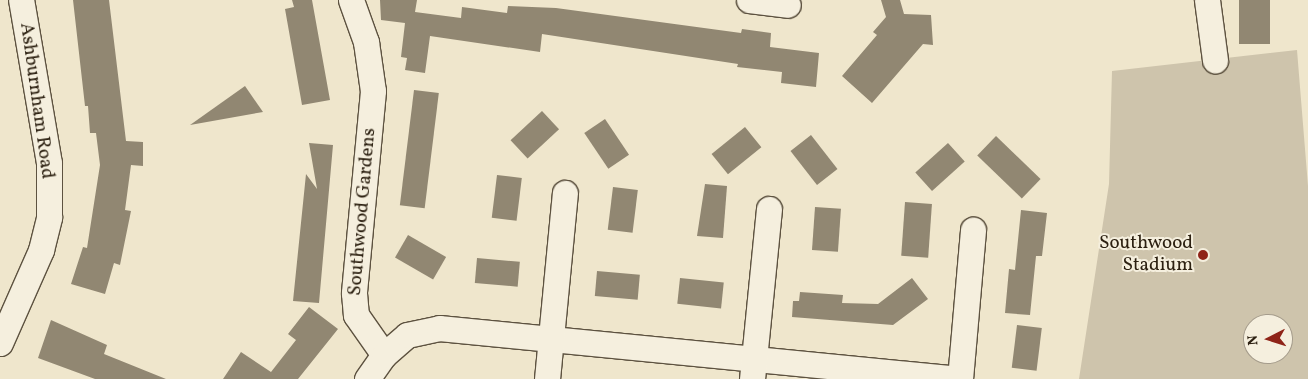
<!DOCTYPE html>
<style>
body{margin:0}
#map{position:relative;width:1308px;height:379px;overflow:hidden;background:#efe6cc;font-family:Vollkorn,serif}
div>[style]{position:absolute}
.green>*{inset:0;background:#cec4ac}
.building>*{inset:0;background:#918772;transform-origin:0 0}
.roads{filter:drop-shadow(1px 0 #5d5240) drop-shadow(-1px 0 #5d5240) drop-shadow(0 1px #5d5240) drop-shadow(0 -1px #5d5240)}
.street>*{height:25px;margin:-12.5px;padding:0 12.5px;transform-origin:12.5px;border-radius:12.5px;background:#f5efde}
.dots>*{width:14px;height:14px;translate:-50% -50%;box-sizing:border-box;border:2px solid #f5efde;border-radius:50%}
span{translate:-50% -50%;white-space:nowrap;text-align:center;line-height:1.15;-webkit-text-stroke:4px #f5efde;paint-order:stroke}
.street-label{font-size:19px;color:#2c2011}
.poi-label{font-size:19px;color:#2c2011}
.right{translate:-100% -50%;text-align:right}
.north{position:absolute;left:1243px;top:314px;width:50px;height:50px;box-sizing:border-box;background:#f5efde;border:1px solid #a59c8c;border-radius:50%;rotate:265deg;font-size:14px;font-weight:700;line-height:20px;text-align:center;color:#2c2011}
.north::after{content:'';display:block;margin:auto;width:18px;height:22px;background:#8f2418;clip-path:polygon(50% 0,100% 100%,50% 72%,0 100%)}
</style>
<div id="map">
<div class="green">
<div style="clip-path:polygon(evenodd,1297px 50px,1308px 186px,1308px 379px,1079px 379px,1109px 184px,1112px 71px,1297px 50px,1253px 324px,1283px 324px,1283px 354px,1253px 354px,1253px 324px)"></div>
</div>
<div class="building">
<div style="clip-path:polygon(73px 0,109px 0,126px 141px,143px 142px,143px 166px,131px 165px,125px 210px,131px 211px,120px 265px,114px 263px,105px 294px,71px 284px,83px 247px,87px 248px,100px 165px,96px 133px,90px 133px,88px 106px,85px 106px)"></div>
<div style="clip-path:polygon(292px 0,312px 0,330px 100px,302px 105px,285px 9px,294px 7px)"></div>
<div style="clip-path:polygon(380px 0,417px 0,415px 12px,461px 18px,462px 7px,507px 13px,508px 6px,556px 8px,741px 33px,742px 29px,771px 33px,770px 47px,819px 53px,816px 87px,781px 83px,782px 72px,737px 67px,738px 64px,542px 34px,540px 52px,430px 36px,425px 73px,405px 70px,407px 58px,401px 57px,405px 23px,381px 20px)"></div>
<div style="clip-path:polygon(881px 0,900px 0,904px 14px,931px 15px,933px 45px,923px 44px,872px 103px,842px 76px,877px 35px,873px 32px,886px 17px)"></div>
<div style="left:1239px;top:0;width:31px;height:44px"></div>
<div style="clip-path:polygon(245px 86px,263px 112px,190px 125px)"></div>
<div style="left:414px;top:90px;width:25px;height:116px;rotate:7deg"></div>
<div style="left:542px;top:111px;width:25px;height:43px;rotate:47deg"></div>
<div style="left:605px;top:119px;width:43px;height:25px;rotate:56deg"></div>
<div style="left:745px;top:127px;width:26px;height:43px;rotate:51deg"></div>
<div style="left:811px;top:135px;width:43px;height:26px;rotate:52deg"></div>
<div style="left:996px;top:136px;width:62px;height:27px;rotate:44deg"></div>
<div style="clip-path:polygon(309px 143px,333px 145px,319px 303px,293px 301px,306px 174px,317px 189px)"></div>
<div style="left:948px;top:143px;width:25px;height:44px;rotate:48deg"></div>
<div style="left:497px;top:175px;width:25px;height:43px;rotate:7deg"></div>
<div style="clip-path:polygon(705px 184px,727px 186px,723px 238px,697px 236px)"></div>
<div style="left:613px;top:187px;width:25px;height:43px;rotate:7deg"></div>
<div style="left:905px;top:202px;width:27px;height:54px;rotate:4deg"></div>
<div style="left:815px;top:207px;width:26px;height:43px;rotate:4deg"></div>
<div style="clip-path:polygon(1021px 210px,1047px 213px,1042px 256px,1036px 256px,1030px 315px,1005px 313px,1009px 269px,1015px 270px)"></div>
<div style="left:408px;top:235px;width:44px;height:26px;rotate:30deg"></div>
<div style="left:477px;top:258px;width:43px;height:25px;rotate:5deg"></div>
<div style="left:597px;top:271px;width:43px;height:25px;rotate:5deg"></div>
<div style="left:680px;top:278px;width:44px;height:26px;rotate:6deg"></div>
<div style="clip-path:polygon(912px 278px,928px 299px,893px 325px,792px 317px,793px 301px,799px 301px,800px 292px,843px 295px,842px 303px,878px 304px)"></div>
<div style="clip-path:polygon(309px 307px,338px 329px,298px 379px,223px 379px,241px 352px,271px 372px,296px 340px,288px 334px)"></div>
<div style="clip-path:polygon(51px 320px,107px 345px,104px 354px,166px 379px,95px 379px,38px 358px)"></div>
<div style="left:1017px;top:325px;width:25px;height:43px;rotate:7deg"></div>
</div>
<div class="roads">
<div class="street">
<div style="left:351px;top:0;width:45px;rotate:70.3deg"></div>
<div style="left:366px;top:42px;width:49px;rotate:81.9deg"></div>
<div style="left:373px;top:91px;width:203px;rotate:95.4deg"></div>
<div style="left:354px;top:293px;width:22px;rotate:85deg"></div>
<div style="left:356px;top:315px;width:49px;rotate:55deg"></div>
<div style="left:749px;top:0;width:39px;rotate:7deg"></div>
<div style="left:1207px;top:0;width:61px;rotate:82.4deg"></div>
<div style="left:0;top:343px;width:102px;rotate:-66.2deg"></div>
<div style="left:41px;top:250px;width:34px;rotate:-76deg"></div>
<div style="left:49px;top:217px;width:54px;rotate:-90deg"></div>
<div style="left:49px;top:163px;width:165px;rotate:-99.7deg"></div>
<div style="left:367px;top:379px;width:29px;rotate:-55deg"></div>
<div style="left:384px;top:355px;width:30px;rotate:-41deg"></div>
<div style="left:407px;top:335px;width:33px;rotate:-12deg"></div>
<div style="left:439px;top:328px;width:523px;rotate:5.59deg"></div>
<div style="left:547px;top:379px;width:187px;rotate:-84.5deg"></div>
<div style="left:752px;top:379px;width:171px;rotate:-84.3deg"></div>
<div style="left:960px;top:379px;width:150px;rotate:-85deg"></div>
</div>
</div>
<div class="dots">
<div style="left:1203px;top:255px;background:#8f2418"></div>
</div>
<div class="street-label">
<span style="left:36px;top:101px;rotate:82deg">Ashburnham Road</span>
<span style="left:363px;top:212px;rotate:-85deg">Southwood Gardens</span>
</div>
<div class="poi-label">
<span class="right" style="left:1193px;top:255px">Southwood<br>Stadium</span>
</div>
<div class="north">N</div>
</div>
